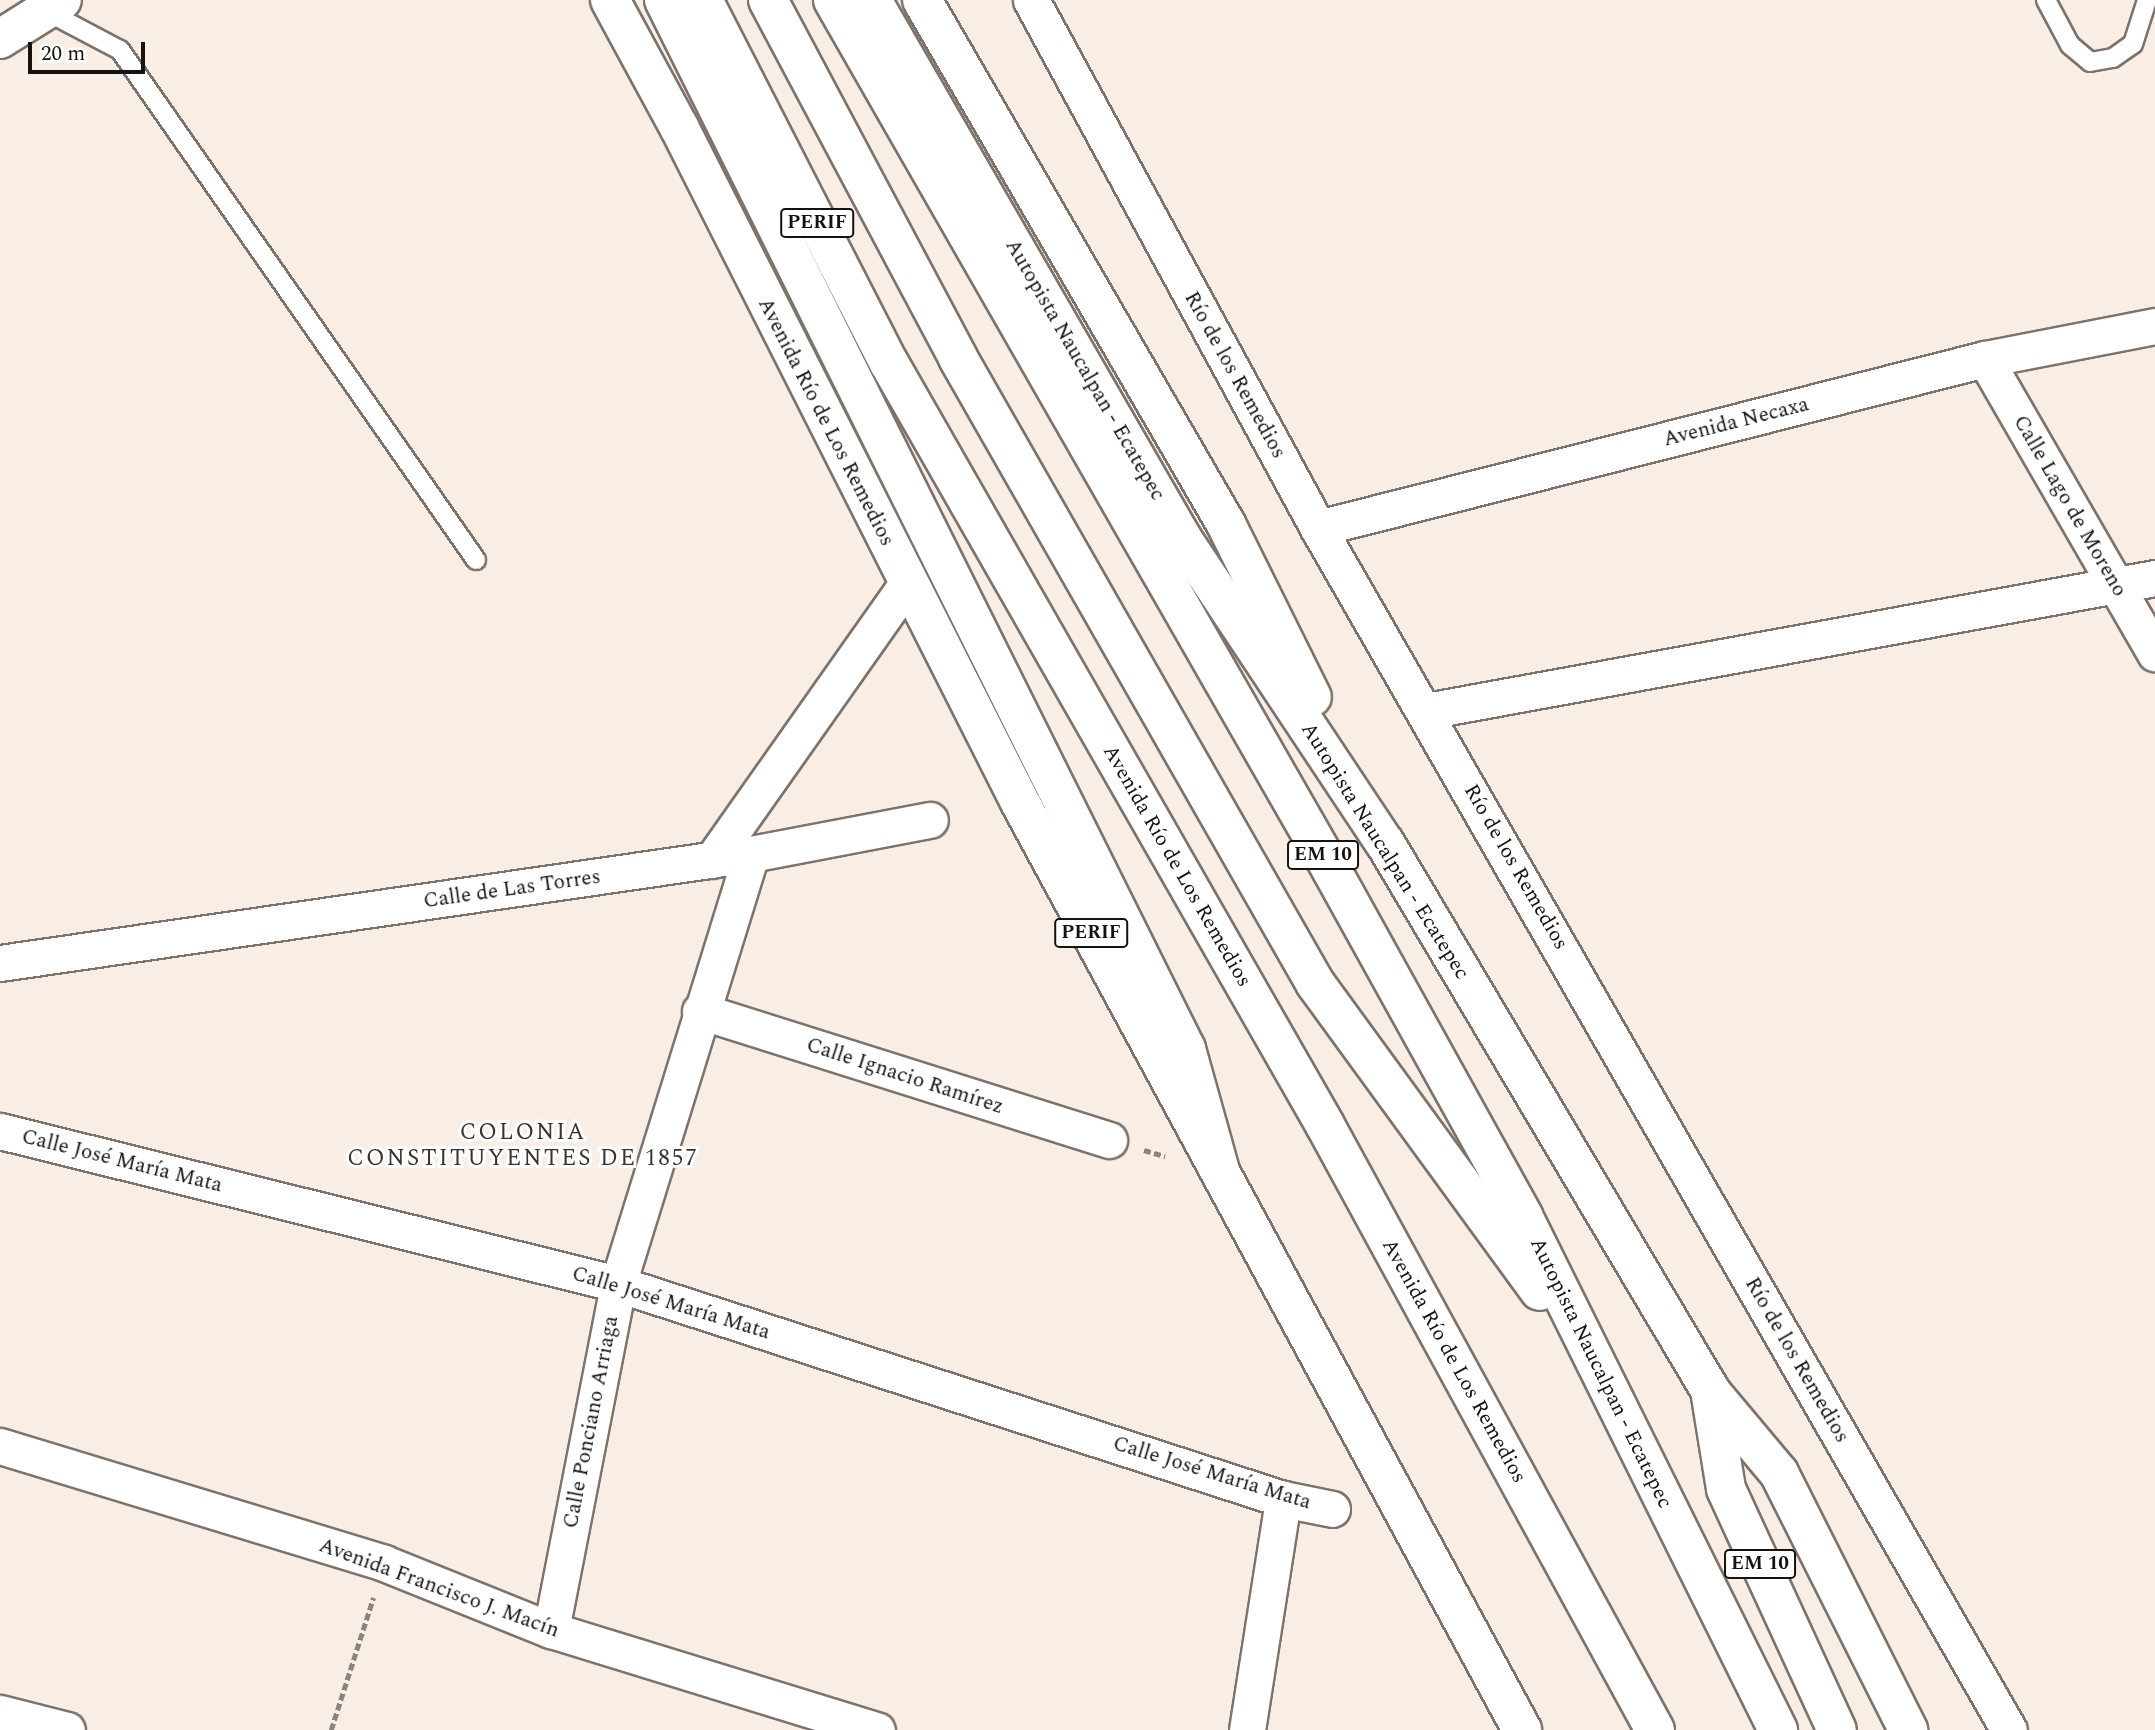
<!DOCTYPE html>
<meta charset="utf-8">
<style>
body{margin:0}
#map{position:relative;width:2155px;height:1730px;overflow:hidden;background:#f9eee5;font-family:Spectral,serif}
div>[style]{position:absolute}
.path>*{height:4.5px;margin-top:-2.25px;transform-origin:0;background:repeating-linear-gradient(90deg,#8b837d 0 7px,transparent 0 10.5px)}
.roads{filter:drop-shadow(2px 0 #7d736c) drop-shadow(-2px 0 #7d736c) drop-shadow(0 2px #7d736c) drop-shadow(0 -2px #7d736c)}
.service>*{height:18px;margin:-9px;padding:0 9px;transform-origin:9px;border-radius:9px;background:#fff}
.minor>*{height:35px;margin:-17.5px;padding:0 17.5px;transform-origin:17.5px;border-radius:17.5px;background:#fff}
.trunk>*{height:38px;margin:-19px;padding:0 19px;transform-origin:19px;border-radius:19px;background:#fff}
.motorway>*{height:38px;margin:-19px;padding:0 19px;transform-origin:19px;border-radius:19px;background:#fff}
span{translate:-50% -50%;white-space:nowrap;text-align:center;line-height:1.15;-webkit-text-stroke:6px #fff;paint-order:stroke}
.shield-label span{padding:2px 5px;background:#fff;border:2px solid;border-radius:5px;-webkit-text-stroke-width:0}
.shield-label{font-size:19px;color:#16120f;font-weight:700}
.street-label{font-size:21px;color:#16120f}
.neighbourhood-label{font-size:23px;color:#3c332d;letter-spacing:2px}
.scale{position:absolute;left:28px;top:42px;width:117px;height:32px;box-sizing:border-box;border:4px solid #16120f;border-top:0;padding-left:9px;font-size:21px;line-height:24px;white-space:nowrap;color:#16120f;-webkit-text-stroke:5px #fff;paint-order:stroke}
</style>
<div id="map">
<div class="path">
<div style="left:1144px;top:1150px;width:22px;rotate:16deg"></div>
<div style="left:331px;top:1730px;width:139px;rotate:-72.3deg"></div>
</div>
<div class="roads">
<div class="service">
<div style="left:2046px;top:0;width:51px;rotate:61.9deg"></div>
<div style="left:2070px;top:45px;width:26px;rotate:40deg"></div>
<div style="left:2090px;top:62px;width:23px;rotate:-10deg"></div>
<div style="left:2113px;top:58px;width:24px;rotate:-35deg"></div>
<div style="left:2133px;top:44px;width:46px;rotate:-72.3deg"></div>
<div style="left:44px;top:10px;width:86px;rotate:27.8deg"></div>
<div style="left:120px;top:50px;width:622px;rotate:55.08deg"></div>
</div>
<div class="minor">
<div style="left:1031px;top:0;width:601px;rotate:61.47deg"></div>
<div style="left:1318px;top:528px;width:1386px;rotate:60.11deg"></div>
<div style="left:1985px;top:359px;width:340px;rotate:60deg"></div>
<div style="left:1318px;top:528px;width:688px;rotate:-14.22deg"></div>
<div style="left:1985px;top:359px;width:173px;rotate:-11deg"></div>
<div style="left:1426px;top:711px;width:741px;rotate:-10.34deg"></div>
<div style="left:712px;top:860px;width:338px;rotate:-54.8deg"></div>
<div style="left:0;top:963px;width:759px;rotate:-8.26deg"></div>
<div style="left:751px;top:854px;width:182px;rotate:-10.8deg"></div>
<div style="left:700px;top:1011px;width:429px;rotate:17.5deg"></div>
<div style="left:0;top:1131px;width:637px;rotate:13.91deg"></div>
<div style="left:618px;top:1284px;width:699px;rotate:17.92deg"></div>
<div style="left:1283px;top:1499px;width:50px;rotate:11.5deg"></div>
<div style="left:0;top:1446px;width:401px;rotate:16.9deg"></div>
<div style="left:384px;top:1563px;width:180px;rotate:21.9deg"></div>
<div style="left:551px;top:1630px;width:341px;rotate:17.1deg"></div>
<div style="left:551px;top:1630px;width:352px;rotate:-79deg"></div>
<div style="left:618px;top:1284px;width:450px;rotate:-72.8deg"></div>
<div style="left:0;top:1713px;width:69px;rotate:14.2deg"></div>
<div style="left:1247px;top:1730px;width:234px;rotate:-81.1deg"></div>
</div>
<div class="trunk">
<div style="left:610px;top:0;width:145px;rotate:61.5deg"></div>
<div style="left:679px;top:127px;width:758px;rotate:63.2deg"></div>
<div style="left:1021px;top:804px;width:1053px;rotate:61.58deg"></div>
<div style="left:703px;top:0;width:408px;rotate:62.9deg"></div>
<div style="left:889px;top:363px;width:878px;rotate:60.22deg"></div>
<div style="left:1325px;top:1125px;width:689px;rotate:61.39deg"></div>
</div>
<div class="motorway">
<div style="left:664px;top:0;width:1172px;rotate:63.54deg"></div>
<div style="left:1186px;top:1049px;width:127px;rotate:74.4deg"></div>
<div style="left:768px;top:0;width:405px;rotate:62deg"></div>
<div style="left:958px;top:358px;width:720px;rotate:60.26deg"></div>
<div style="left:1315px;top:983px;width:381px;rotate:53.9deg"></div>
<div style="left:833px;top:0;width:1002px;rotate:60.18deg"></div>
<div style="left:1331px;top:869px;width:397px;rotate:61deg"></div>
<div style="left:1523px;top:1216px;width:574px;rotate:63.61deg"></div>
<div style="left:872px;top:0;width:621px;rotate:60.05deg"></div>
<div style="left:1182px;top:538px;width:366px;rotate:56.4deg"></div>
<div style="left:1385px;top:843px;width:636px;rotate:59.28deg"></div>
<div style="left:1710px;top:1390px;width:100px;rotate:80.8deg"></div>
<div style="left:1726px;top:1489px;width:265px;rotate:65.3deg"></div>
<div style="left:922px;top:0;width:606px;rotate:59.88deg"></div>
<div style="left:1226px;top:524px;width:193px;rotate:63.6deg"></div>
<div style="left:0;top:39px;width:73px;rotate:-32.2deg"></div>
<div style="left:1711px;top:1392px;width:106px;rotate:50deg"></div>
<div style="left:1779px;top:1473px;width:288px;rotate:63.3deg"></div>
</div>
</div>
<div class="shield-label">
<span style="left:817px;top:223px">PERIF</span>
<span style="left:1323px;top:855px">EM 10</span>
<span style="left:1091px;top:933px">PERIF</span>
<span style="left:1760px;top:1564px">EM 10</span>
</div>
<div class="street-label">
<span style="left:1085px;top:370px;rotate:60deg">Autopista Naucalpan - Ecatepec</span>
<span style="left:1235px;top:375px;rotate:61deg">Río de los Remedios</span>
<span style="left:826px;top:422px;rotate:63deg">Avenida Río de Los Remedios</span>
<span style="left:1736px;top:422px;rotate:-14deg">Avenida Necaxa</span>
<span style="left:2070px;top:506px;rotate:60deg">Calle Lago de Moreno</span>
<span style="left:1385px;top:851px;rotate:58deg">Autopista Naucalpan - Ecatepec</span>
<span style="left:1177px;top:866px;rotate:60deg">Avenida Río de Los Remedios</span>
<span style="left:1516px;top:867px;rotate:60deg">Río de los Remedios</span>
<span style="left:512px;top:889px;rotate:-8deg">Calle de Las Torres</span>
<span style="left:905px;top:1076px;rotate:18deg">Calle Ignacio Ramírez</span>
<span style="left:122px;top:1161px;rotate:14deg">Calle José María Mata</span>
<span style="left:671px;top:1303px;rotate:17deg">Calle José María Mata</span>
<span style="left:1797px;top:1360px;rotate:60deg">Río de los Remedios</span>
<span style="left:1454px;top:1361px;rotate:61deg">Avenida Río de Los Remedios</span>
<span style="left:1601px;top:1373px;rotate:64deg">Autopista Naucalpan - Ecatepec</span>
<span style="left:591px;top:1422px;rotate:-79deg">Calle Ponciano Arriaga</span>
<span style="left:1212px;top:1473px;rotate:17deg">Calle José María Mata</span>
<span style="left:439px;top:1588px;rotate:20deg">Avenida Francisco J. Macín</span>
</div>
<div class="neighbourhood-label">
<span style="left:523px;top:1146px">COLONIA<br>CONSTITUYENTES DE 1857</span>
</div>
<div class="scale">20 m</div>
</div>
